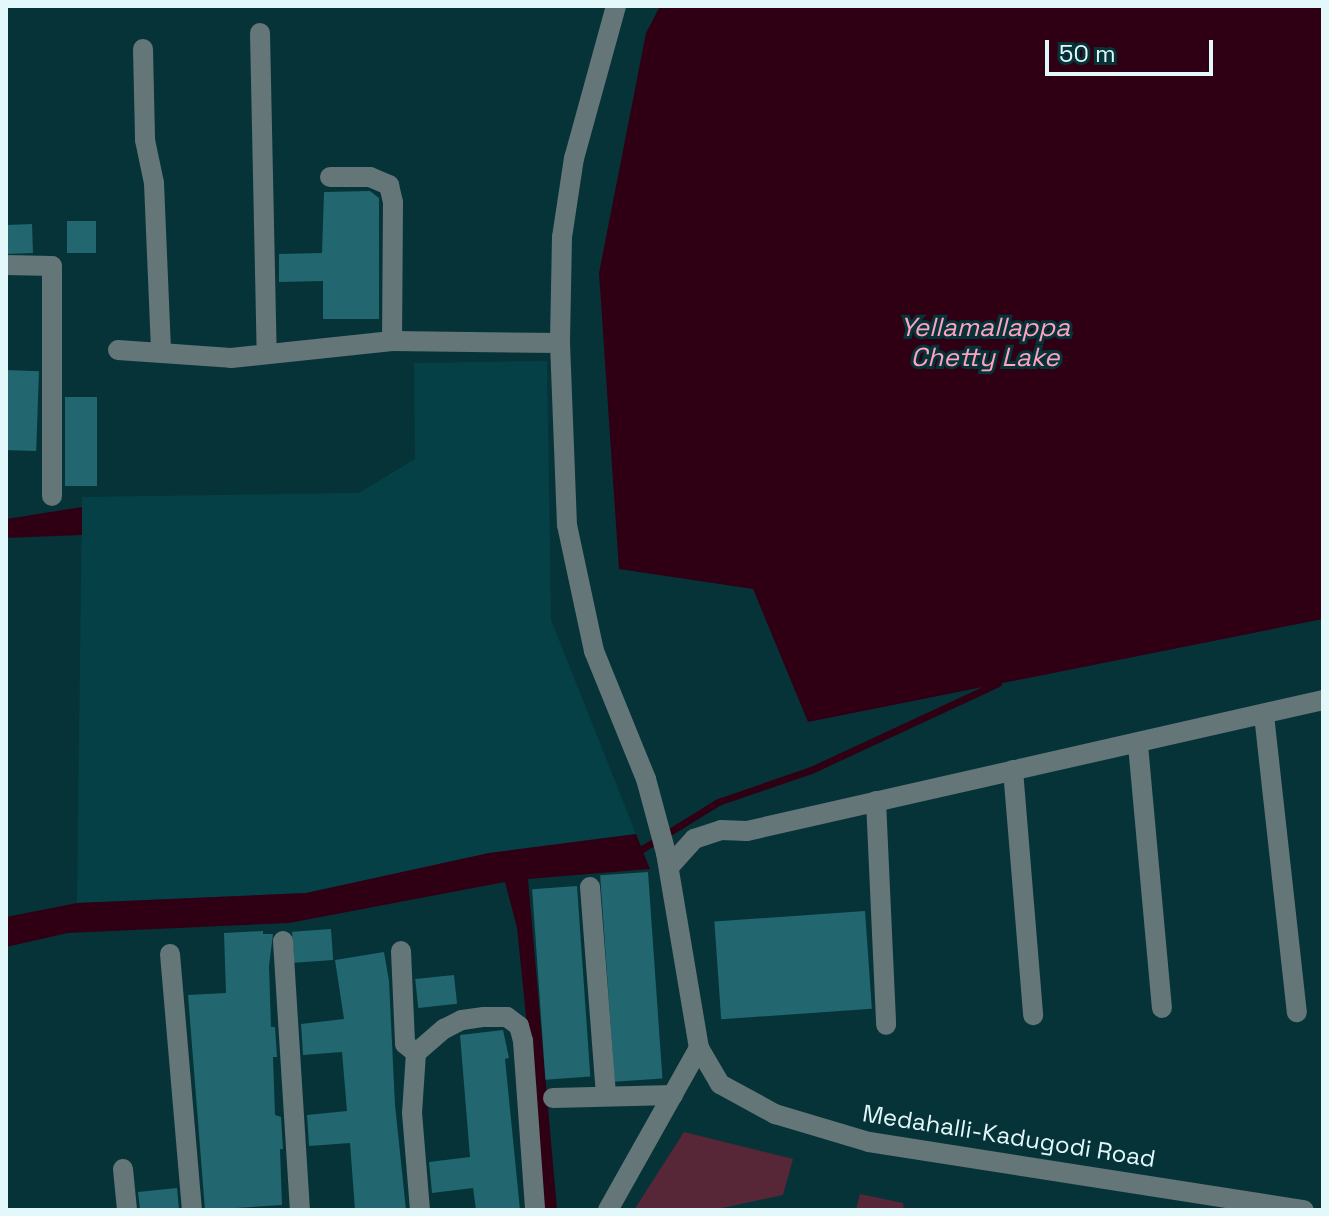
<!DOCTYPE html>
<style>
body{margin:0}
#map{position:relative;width:1329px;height:1216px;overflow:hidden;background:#063338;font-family:"Space Grotesk",sans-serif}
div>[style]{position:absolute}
.built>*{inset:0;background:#054047}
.green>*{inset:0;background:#572738}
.water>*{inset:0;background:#2f0014}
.stream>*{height:7px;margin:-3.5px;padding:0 3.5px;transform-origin:3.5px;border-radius:3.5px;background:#2f0014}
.building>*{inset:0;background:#22666f;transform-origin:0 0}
.minor>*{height:20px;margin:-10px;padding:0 10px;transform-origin:10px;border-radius:10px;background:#647678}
span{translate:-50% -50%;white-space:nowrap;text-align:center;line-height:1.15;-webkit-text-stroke:6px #063338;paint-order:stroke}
.street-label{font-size:24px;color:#e2f8fb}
.water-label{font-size:26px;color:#fea2c0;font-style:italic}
.frame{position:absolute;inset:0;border:8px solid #e2f8fb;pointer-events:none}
.scale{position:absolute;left:1045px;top:40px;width:168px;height:36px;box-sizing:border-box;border:4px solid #e2f8fb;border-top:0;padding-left:10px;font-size:24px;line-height:28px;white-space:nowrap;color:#e2f8fb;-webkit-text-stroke:6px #063338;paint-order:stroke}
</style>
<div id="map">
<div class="built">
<div style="clip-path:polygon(547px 361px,551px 620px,636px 834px,489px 853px,306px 893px,77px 903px,82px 497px,359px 493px,415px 459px,414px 363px)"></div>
</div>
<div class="green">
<div style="clip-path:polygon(684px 1132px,793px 1159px,783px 1195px,713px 1210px,634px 1210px)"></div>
<div style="clip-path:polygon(860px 1194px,903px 1203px,904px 1210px,856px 1210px)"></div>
</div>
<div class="water">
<div style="clip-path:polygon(660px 6px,1323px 6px,1323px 619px,808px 722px,753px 589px,619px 569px,599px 273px,646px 33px)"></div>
<div style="clip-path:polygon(82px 507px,82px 535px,6px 538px,6px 519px)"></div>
<div style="clip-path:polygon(636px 834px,650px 869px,528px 879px,557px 1210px,538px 1210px,527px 1026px,517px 928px,505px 882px,289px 923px,68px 933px,6px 947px,6px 917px,77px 903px,306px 893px,489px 853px)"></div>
</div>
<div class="stream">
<div style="left:632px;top:850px;width:10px;rotate:-6deg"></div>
<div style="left:642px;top:849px;width:89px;rotate:-31.7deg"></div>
<div style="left:718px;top:802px;width:98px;rotate:-19deg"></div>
<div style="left:811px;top:770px;width:206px;rotate:-24.9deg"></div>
</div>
<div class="building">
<div style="clip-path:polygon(370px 191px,379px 198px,379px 319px,323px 319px,323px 281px,279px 282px,279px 254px,322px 253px,324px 192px)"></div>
<div style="left:96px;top:221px;width:32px;height:29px;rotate:90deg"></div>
<div style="left:32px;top:224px;width:29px;height:26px;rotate:88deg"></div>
<div style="left:6px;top:370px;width:33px;height:80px;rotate:2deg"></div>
<div style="left:65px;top:397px;width:32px;height:89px"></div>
<div style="left:648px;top:872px;width:207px;height:48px;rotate:86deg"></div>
<div style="left:577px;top:886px;width:191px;height:45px;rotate:86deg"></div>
<div style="left:865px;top:911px;width:98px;height:151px;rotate:86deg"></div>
<div style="left:331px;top:929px;width:31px;height:39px;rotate:86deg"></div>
<div style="clip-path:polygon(263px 931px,263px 934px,273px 934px,269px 966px,271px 1027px,275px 1027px,277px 1057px,273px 1057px,275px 1115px,281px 1117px,283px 1149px,280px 1149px,282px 1205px,205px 1210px,188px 995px,226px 993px,224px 933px)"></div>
<div style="clip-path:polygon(384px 952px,389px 981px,395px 1105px,406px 1210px,355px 1210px,350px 1143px,309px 1146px,307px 1115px,347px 1111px,342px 1052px,303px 1055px,301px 1024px,344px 1019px,335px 960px)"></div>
<div style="left:454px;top:975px;width:29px;height:39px;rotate:84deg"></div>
<div style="clip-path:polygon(503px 1030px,509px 1058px,505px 1059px,520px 1210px,476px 1210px,473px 1188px,432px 1193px,429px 1162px,470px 1157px,460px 1035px)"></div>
<div style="clip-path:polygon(177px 1188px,179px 1210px,140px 1210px,138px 1192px)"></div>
</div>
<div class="minor">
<div style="left:616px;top:6px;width:158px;rotate:105.4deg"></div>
<div style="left:574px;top:158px;width:80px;rotate:98.6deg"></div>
<div style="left:562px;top:237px;width:106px;rotate:91.1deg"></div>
<div style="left:560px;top:343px;width:182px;rotate:87.8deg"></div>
<div style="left:567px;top:525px;width:129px;rotate:77.9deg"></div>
<div style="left:594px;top:651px;width:138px;rotate:67.9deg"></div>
<div style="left:646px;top:779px;width:77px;rotate:74.9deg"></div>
<div style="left:666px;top:853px;width:198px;rotate:80.4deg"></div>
<div style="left:699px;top:1048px;width:42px;rotate:59.7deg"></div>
<div style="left:720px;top:1084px;width:63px;rotate:28.6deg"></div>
<div style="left:775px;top:1114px;width:98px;rotate:16.6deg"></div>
<div style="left:869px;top:1142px;width:440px;rotate:8.9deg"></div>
<div style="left:260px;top:33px;width:321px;rotate:88.8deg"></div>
<div style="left:143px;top:49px;width:91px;rotate:88.7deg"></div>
<div style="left:145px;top:140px;width:44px;rotate:78.2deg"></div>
<div style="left:154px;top:183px;width:170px;rotate:87.6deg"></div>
<div style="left:330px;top:177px;width:40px"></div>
<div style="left:370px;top:177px;width:21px;rotate:23deg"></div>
<div style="left:389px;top:185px;width:17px;rotate:77deg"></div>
<div style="left:393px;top:202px;width:139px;rotate:90.4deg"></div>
<div style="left:6px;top:265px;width:46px;rotate:1.2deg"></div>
<div style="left:52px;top:266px;width:230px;rotate:90deg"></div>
<div style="left:118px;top:350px;width:113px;rotate:4deg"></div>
<div style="left:231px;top:358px;width:162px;rotate:-6deg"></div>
<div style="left:392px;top:341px;width:168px;rotate:0.7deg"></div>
<div style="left:1264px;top:715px;width:299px;rotate:83.7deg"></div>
<div style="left:1138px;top:745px;width:264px;rotate:84.8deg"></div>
<div style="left:1013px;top:770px;width:246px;rotate:85.3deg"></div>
<div style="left:876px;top:801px;width:224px;rotate:87.4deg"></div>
<div style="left:669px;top:867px;width:38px;rotate:-48deg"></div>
<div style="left:694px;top:839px;width:28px;rotate:-18deg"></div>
<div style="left:721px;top:830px;width:26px;rotate:2deg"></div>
<div style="left:747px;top:831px;width:591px;rotate:-12.81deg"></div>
<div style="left:590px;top:887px;width:209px;rotate:85.6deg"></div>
<div style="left:283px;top:941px;width:270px;rotate:86.4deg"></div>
<div style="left:401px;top:951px;width:93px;rotate:87.5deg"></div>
<div style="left:405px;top:1044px;width:14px;rotate:39deg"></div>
<div style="left:170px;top:954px;width:257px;rotate:85.1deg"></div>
<div style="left:553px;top:1098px;width:120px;rotate:-1.4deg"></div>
<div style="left:123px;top:1169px;width:41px;rotate:84.4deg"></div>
<div style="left:420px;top:1210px;width:97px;rotate:-94.7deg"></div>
<div style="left:412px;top:1113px;width:60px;rotate:-86.2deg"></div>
<div style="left:416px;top:1053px;width:37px;rotate:-41deg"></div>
<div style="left:444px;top:1029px;width:20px;rotate:-27deg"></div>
<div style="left:462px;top:1020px;width:22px;rotate:-8deg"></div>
<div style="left:484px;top:1017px;width:23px"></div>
<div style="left:507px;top:1017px;width:15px;rotate:37deg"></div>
<div style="left:519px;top:1026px;width:16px;rotate:75deg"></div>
<div style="left:523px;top:1041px;width:169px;rotate:85.9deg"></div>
<div style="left:608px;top:1210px;width:186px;rotate:-60.7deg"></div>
</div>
<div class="street-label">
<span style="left:1009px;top:1136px;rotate:9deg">Medahalli-Kadugodi Road</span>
</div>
<div class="water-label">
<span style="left:985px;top:343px">Yellamallappa<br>Chetty Lake</span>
</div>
<div class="frame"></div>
<div class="scale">50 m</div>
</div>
